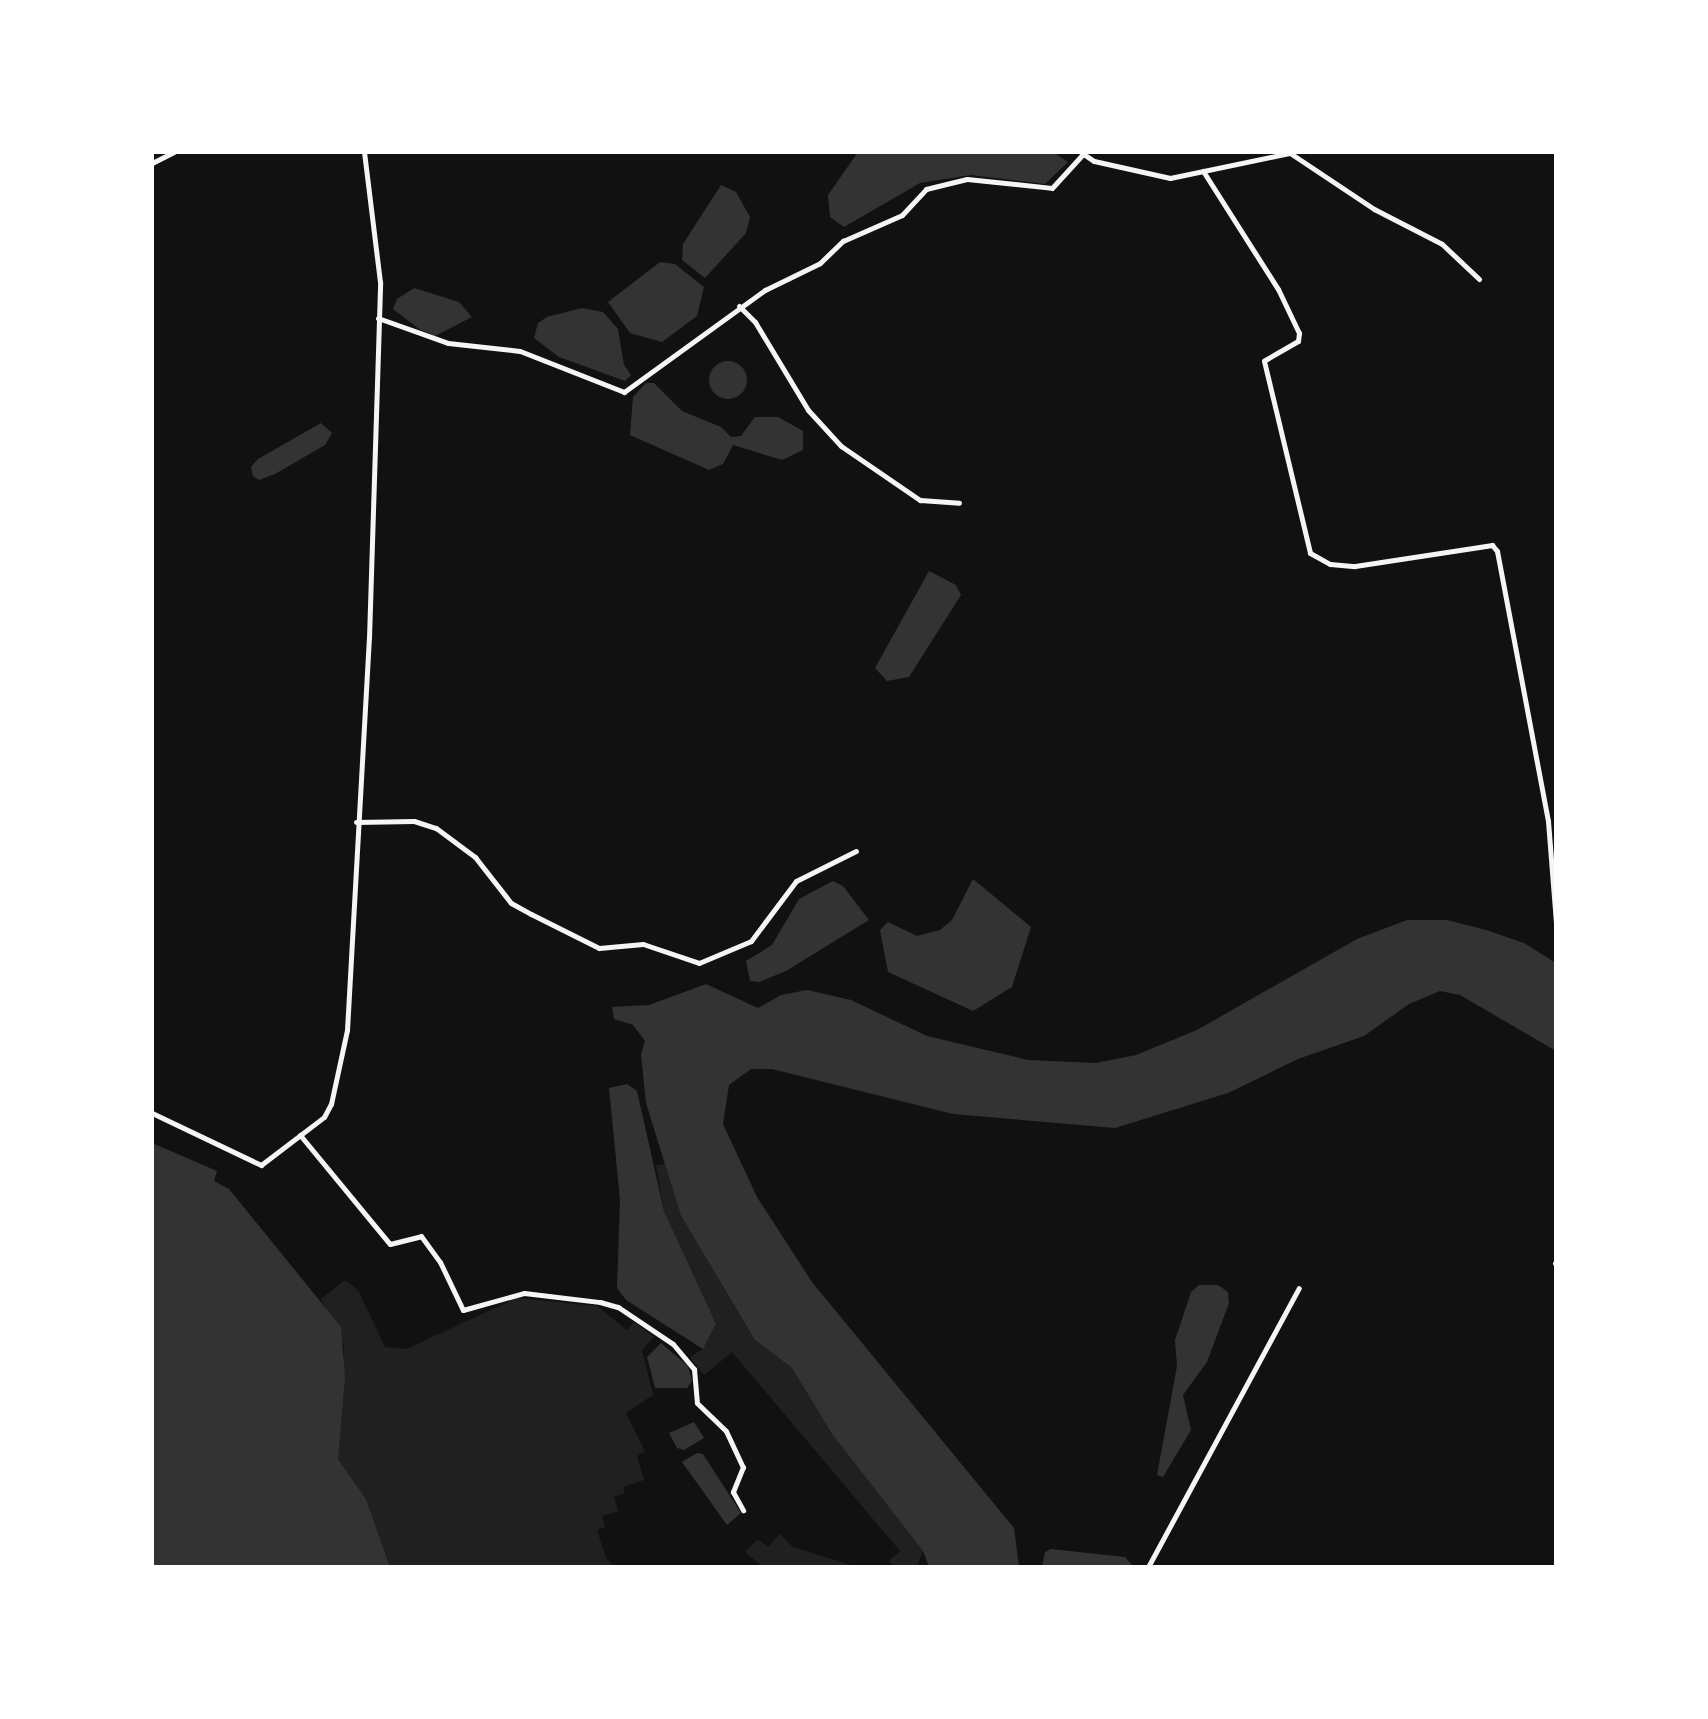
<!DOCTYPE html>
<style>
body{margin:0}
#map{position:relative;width:1708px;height:1719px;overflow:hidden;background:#111;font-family:Ubuntu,sans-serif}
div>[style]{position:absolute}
.green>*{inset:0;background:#202020}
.water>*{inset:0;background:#333}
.round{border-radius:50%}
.minor>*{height:5px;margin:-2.5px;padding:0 2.5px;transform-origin:2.5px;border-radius:2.5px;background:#f5f5f5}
span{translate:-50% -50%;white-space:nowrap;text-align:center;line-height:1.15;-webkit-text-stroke:8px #fff;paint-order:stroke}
.frame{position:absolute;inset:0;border:154px solid #fff;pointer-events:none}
</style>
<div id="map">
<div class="green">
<div style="clip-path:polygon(665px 1164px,681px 1216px,755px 1340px,792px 1368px,832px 1434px,923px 1551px,917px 1567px,894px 1567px,889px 1561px,900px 1551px,732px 1352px,704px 1375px,690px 1357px,703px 1349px,716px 1325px,664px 1211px,656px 1165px)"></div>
<div style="clip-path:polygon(345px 1280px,358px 1290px,385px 1347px,406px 1349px,517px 1298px,597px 1306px,627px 1330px,634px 1322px,654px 1337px,642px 1350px,653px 1395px,626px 1413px,645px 1451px,637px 1456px,644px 1480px,623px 1487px,625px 1493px,614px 1497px,618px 1511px,602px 1516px,605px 1527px,597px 1530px,606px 1558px,615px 1567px,390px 1567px,366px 1499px,338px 1459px,344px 1346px,321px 1299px)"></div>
<div style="clip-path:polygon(780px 1534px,793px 1547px,857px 1567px,763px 1567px,745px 1552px,758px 1539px,768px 1547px)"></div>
</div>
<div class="water">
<div style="clip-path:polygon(858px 152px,1053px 152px,1068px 162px,1045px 184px,971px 175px,920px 183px,844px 227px,830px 217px,828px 195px)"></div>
<div style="clip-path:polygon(721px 185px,736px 192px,750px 217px,746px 233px,705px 278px,682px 260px,683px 244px)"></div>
<div style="clip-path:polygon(660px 262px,675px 264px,704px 287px,697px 316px,662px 342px,630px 333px,608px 302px)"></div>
<div style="clip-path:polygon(414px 288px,459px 302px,472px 317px,435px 336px,419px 329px,393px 309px,397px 299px)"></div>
<div style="clip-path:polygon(582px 308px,603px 312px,618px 329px,624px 365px,631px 375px,625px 381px,559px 357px,534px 338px,538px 323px,547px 317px)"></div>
<div class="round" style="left:709px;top:361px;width:38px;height:38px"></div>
<div style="clip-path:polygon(646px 383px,654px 383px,682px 411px,721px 427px,731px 437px,741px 436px,755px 417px,778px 417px,803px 431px,803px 450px,782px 460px,733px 445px,723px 464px,709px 470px,630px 435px,633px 397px)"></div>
<div style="clip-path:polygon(321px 423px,332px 433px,325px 445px,275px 474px,259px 480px,253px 476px,251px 467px,258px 459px)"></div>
<div style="clip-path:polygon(929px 571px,956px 585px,961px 595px,909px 677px,887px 681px,875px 668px)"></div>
<div style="clip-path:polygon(973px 879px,1031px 927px,1012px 987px,973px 1011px,888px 972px,880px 930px,888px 922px,917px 936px,940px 930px,952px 920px)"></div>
<div style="clip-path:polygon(833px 881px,843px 886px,869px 920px,786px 971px,759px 982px,750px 981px,746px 961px,772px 945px,799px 899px)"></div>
<div style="clip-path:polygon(1407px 920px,1447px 920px,1486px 930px,1524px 943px,1556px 963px,1556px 1051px,1460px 995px,1440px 991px,1409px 1004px,1364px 1036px,1298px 1059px,1228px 1093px,1115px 1128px,953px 1114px,772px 1069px,751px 1069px,729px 1085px,723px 1124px,757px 1197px,812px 1282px,1014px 1528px,1019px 1567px,929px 1567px,923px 1551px,832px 1434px,792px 1368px,755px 1340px,681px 1216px,646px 1103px,641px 1054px,645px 1041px,633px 1025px,614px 1019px,612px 1007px,649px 1005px,706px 984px,758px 1008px,781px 995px,807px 990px,851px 1000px,927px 1036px,1028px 1060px,1096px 1063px,1136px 1055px,1197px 1030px,1357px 939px)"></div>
<div style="clip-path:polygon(627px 1084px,637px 1091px,664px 1211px,716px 1324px,703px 1349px,626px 1300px,617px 1288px,620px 1200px,609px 1088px)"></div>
<div style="clip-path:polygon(152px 1143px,217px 1171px,214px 1181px,229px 1189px,341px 1327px,345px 1377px,338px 1459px,366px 1499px,390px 1567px,152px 1567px)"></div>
<div style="clip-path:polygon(1199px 1285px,1218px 1285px,1228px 1292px,1229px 1303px,1207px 1362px,1183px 1395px,1191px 1430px,1163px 1477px,1157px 1475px,1177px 1366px,1175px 1340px,1191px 1292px)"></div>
<div style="clip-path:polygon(661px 1343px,688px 1366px,692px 1381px,687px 1388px,655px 1388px,647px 1357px)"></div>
<div style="clip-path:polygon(694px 1422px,704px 1438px,684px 1450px,677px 1448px,669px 1433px)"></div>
<div style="clip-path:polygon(697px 1453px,703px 1454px,741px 1513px,727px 1525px,682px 1462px)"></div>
<div style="clip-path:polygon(1051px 1549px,1125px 1557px,1134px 1567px,1042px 1567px,1045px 1552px)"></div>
</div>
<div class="minor">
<div style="left:1082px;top:153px;width:14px;rotate:34deg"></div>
<div style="left:1094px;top:161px;width:78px;rotate:12.6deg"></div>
<div style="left:1170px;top:178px;width:123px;rotate:-11.8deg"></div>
<div style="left:1290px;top:153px;width:101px;rotate:33.7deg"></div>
<div style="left:1374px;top:209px;width:76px;rotate:27.2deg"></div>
<div style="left:1442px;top:244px;width:51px;rotate:43.4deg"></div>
<div style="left:152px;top:163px;width:25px;rotate:-27deg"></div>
<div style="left:1203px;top:171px;width:140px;rotate:57.6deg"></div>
<div style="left:1278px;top:289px;width:49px;rotate:64.5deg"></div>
<div style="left:1299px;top:333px;width:8px;rotate:97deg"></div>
<div style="left:1298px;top:341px;width:39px;rotate:150deg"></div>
<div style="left:1264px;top:361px;width:197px;rotate:76.5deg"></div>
<div style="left:1310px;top:553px;width:23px;rotate:29deg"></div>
<div style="left:1330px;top:564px;width:25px;rotate:5deg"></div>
<div style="left:1355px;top:566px;width:139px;rotate:-8.7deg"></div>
<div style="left:1492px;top:545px;width:8px;rotate:50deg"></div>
<div style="left:1497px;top:551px;width:275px;rotate:79.3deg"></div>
<div style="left:1548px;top:821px;width:101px;rotate:85.5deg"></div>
<div style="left:739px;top:306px;width:23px;rotate:45deg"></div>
<div style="left:755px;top:322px;width:103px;rotate:58.9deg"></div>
<div style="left:808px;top:410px;width:49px;rotate:47.5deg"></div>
<div style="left:841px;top:446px;width:96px;rotate:34.4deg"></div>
<div style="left:920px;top:500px;width:39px;rotate:4deg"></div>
<div style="left:378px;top:318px;width:74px;rotate:19.7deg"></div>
<div style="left:448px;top:343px;width:72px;rotate:6.3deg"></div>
<div style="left:520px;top:351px;width:112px;rotate:21.5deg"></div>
<div style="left:624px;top:392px;width:174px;rotate:-35.9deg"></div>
<div style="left:765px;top:290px;width:61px;rotate:-26.1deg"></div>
<div style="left:820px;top:263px;width:32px;rotate:-44deg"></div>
<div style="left:843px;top:241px;width:64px;rotate:-23.8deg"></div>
<div style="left:902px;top:215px;width:35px;rotate:-47deg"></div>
<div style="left:926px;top:189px;width:42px;rotate:-13.7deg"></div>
<div style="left:967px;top:179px;width:85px;rotate:6deg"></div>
<div style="left:1052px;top:188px;width:46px;rotate:-47.6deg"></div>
<div style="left:356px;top:822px;width:58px;rotate:-1deg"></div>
<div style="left:414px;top:821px;width:23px;rotate:18deg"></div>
<div style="left:436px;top:828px;width:49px;rotate:36.6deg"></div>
<div style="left:475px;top:857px;width:58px;rotate:52deg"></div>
<div style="left:511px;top:903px;width:23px;rotate:29deg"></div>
<div style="left:531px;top:914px;width:76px;rotate:26.6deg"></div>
<div style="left:599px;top:948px;width:44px;rotate:-5.2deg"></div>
<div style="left:643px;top:944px;width:59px;rotate:18.7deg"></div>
<div style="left:699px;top:963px;width:56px;rotate:-22.9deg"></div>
<div style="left:751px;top:941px;width:75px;rotate:-53.1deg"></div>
<div style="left:796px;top:881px;width:67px;rotate:-26.6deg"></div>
<div style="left:152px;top:1113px;width:121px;rotate:25.5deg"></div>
<div style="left:261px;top:1165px;width:79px;rotate:-37.3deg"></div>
<div style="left:324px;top:1117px;width:15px;rotate:-62deg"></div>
<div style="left:331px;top:1104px;width:76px;rotate:-77.8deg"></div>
<div style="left:347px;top:1030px;width:393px;rotate:-86.8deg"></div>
<div style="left:369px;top:638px;width:356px;rotate:-88.2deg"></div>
<div style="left:380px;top:282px;width:131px;rotate:-97deg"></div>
<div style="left:300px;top:1135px;width:141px;rotate:50.5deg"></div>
<div style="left:390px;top:1244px;width:32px;rotate:-14deg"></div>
<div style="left:421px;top:1236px;width:32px;rotate:54deg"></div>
<div style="left:440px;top:1262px;width:53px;rotate:64.4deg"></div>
<div style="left:463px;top:1310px;width:63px;rotate:-15.6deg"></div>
<div style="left:524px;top:1293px;width:77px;rotate:6.8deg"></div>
<div style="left:600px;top:1302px;width:19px;rotate:16deg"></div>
<div style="left:618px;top:1307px;width:66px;rotate:33.9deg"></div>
<div style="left:673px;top:1344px;width:33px;rotate:50deg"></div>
<div style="left:694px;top:1369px;width:34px;rotate:85deg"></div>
<div style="left:697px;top:1403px;width:40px;rotate:44deg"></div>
<div style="left:726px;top:1431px;width:40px;rotate:65deg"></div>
<div style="left:743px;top:1467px;width:27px;rotate:112deg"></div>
<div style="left:733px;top:1492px;width:21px;rotate:61deg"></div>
<div style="left:1555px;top:1263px;width:1px"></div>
<div style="left:1148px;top:1567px;width:317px;rotate:-61.6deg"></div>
</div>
<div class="frame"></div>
</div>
